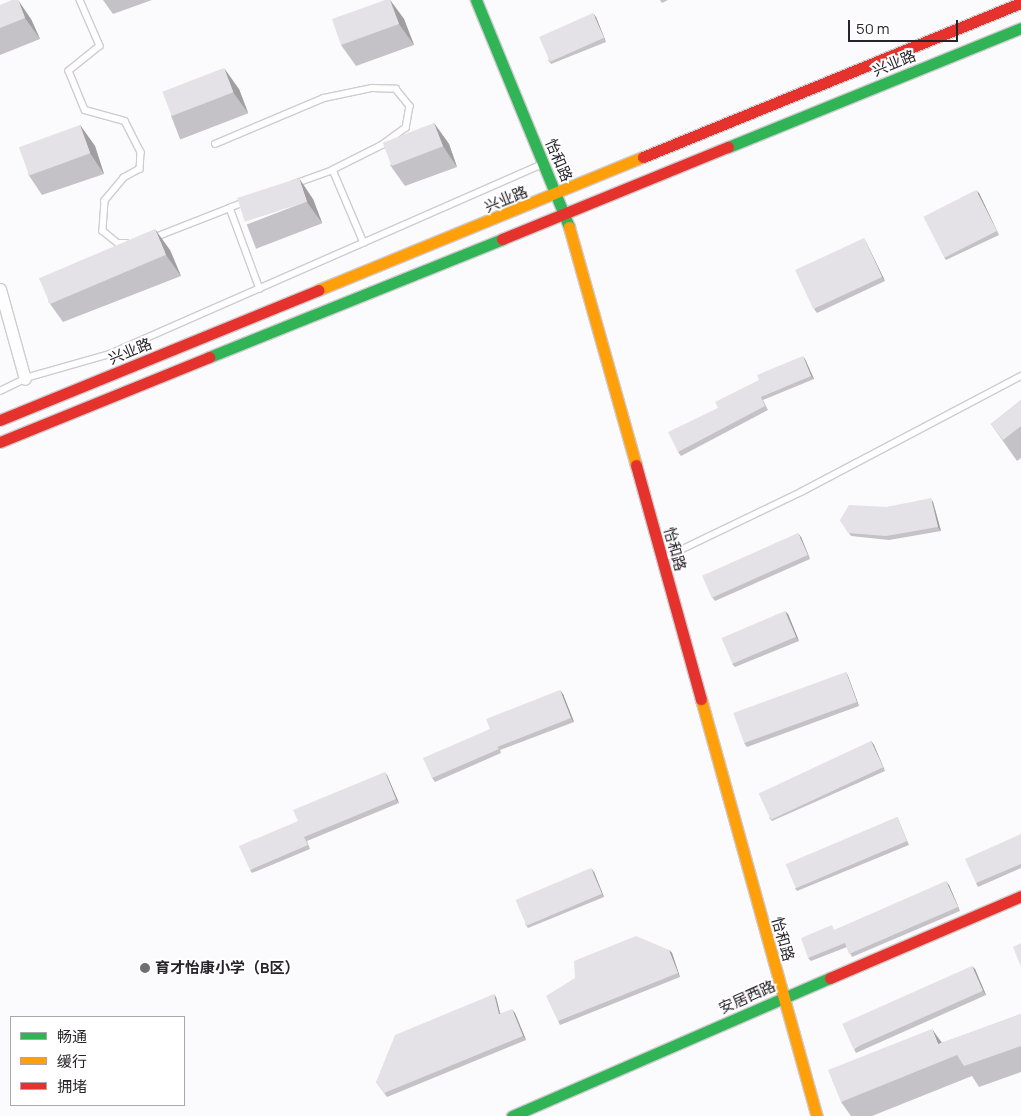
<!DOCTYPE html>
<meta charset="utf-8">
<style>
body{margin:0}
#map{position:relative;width:1021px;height:1116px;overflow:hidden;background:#fbfafc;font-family:Manrope,"Noto Sans SC",sans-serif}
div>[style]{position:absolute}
.roads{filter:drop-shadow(1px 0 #cfccd1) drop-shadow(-1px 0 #cfccd1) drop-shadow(0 1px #cfccd1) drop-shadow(0 -1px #cfccd1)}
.lane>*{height:5.5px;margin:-2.75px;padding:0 2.75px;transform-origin:2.75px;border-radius:2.75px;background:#fefeff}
.street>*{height:11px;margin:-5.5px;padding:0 5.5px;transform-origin:5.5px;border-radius:5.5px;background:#fefeff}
.fast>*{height:11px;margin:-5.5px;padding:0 5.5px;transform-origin:5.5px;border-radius:5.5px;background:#30b455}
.slow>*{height:11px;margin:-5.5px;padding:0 5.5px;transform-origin:5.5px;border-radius:5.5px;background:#ff9f0a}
.jam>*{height:11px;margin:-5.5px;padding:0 5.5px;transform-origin:5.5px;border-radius:5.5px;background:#e5322d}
.wall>*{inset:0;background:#c4c2c6;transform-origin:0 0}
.shaded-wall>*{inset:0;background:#a09ea1}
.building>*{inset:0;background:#e4e2e6;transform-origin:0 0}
.dots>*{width:14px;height:14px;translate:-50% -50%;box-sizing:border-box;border:2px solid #fff;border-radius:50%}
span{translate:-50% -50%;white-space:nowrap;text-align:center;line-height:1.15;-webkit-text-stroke:4px #fff;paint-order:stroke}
.street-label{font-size:15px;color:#27232a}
.poi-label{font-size:15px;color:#27232a;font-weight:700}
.left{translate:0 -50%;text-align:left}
.legend{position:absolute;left:10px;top:1016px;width:175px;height:90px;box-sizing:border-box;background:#fff;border:1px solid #a9a7aa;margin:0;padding:6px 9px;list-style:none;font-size:15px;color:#27232a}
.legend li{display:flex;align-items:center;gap:10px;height:25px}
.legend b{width:25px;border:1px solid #a9a7aa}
.scale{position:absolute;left:848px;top:20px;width:110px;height:22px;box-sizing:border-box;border:2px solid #27232a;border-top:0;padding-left:6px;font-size:15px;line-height:18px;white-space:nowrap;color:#27232a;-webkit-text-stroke:4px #fff;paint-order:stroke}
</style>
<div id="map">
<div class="roads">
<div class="lane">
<div style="left:80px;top:0;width:50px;rotate:66.5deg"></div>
<div style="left:100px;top:46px;width:40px;rotate:141deg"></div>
<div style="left:69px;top:71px;width:42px;rotate:67.7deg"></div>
<div style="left:85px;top:110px;width:41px;rotate:15.4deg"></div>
<div style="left:125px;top:121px;width:35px;rotate:63deg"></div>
<div style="left:141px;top:152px;width:17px;rotate:93deg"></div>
<div style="left:140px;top:169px;width:18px;rotate:151deg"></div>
<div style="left:124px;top:178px;width:30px;rotate:130deg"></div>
<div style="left:105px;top:201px;width:30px;rotate:94deg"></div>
<div style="left:103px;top:231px;width:19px;rotate:39deg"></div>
<div style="left:118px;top:243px;width:8px"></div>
<div style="left:215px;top:144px;width:118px;rotate:-22.9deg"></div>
<div style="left:324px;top:98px;width:49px;rotate:-11.8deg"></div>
<div style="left:372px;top:88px;width:24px;rotate:2deg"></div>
<div style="left:396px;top:89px;width:22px;rotate:51deg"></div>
<div style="left:410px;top:106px;width:22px;rotate:100deg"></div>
<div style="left:406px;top:128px;width:29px;rotate:144deg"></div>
<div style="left:383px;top:145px;width:56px;rotate:153.4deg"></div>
<div style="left:294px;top:184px;width:41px;rotate:-19.7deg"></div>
<div style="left:333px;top:170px;width:79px;rotate:67deg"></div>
<div style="left:246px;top:202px;width:17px;rotate:159deg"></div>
<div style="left:230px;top:208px;width:86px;rotate:69.7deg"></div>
<div style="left:153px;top:238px;width:83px;rotate:-21.3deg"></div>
<div style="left:0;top:391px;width:32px;rotate:-26deg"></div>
<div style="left:29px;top:377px;width:84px;rotate:-15.9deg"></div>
<div style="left:110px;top:354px;width:473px;rotate:-23.7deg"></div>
<div style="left:664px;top:558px;width:152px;rotate:-25.7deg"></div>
<div style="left:801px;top:492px;width:249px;rotate:-27.8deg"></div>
</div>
<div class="street">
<div style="left:0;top:289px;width:93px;rotate:74.5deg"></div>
</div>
<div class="fast">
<div style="left:476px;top:0;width:245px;rotate:67.7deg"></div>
<div style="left:728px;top:147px;width:316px;rotate:-22.1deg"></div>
<div style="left:209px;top:357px;width:316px;rotate:-21.9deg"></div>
<div style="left:512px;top:1116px;width:347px;rotate:-23.5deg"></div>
</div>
<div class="slow">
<div style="left:569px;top:227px;width:247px;rotate:74.3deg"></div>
<div style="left:318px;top:290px;width:351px;rotate:-22.3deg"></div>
<div style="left:701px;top:699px;width:433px;rotate:74.5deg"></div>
</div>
<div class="jam">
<div style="left:643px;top:157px;width:408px;rotate:-22.2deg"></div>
<div style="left:502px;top:239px;width:244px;rotate:-22.2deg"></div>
<div style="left:0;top:420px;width:344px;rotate:-22.2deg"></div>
<div style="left:0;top:442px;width:226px;rotate:-22.1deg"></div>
<div style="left:636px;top:465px;width:243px;rotate:74.5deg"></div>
<div style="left:830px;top:978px;width:208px;rotate:-23.2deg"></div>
</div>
</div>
<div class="wall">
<div style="clip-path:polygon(103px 0,152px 0,113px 14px)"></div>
<div style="clip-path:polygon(390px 0,404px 19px,414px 45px,356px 66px,341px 45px)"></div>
<div style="clip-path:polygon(660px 0,668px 0,662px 3px)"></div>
<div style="clip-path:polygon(0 5px,31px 19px,40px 39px,0 55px)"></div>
<div style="clip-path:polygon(596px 17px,606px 42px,551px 64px,548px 60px)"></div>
<div style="left:239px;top:89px;width:26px;height:73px;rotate:69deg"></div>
<div style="clip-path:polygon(434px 123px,449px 144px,457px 167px,405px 186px,390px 165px)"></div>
<div style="clip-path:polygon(80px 125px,95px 146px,104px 174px,42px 195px,28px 174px)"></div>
<div style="clip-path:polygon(979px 193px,999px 235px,946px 260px,944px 257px)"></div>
<div style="left:313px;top:199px;width:26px;height:71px;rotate:69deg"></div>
<div style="clip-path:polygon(866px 242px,885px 281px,817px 313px,814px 309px)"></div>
<div style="clip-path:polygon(170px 250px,181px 276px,63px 322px,48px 301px)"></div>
<div style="clip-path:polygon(805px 359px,814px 379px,763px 400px,768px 410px,681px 456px,678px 452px,718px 408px)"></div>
<div style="clip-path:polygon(1021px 400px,1021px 458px,1017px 461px,991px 424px)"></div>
<div style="clip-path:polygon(933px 502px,941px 531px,889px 540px,851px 536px,840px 520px,887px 507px)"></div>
<div style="clip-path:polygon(801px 537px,810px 559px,715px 601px,712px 597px)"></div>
<div style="clip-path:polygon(788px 614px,799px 641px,735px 667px,732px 664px)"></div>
<div style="clip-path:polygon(846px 672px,848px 676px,859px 706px,747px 747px,744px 743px)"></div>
<div style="clip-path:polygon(563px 694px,574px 722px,500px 750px,501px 753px,435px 782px,432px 778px,490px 729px)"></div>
<div style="clip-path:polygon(871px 741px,874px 745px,885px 771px,772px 821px,769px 818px)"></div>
<div style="clip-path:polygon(387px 775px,399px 803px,307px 841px,310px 849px,252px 873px,250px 870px)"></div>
<div style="clip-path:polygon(897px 817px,899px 821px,909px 845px,797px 891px,795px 888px)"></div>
<div style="clip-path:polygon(1021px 834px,1021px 868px,978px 887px,976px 883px)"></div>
<div style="clip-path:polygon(594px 872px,604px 897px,528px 928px,525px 924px)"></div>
<div style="clip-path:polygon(949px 885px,960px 911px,852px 957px,847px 947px,811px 961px,808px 958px,835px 930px)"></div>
<div style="clip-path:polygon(669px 950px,672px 953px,680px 977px,560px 1025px,558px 1021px)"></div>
<div style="clip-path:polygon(975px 969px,986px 995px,856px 1053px,854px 1049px)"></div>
<div style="clip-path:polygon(496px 997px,500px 1013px,515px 1013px,526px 1040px,387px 1097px,376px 1082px)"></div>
<div style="clip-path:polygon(1021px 1014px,1021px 1072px,979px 1087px,972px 1076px,872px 1116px,851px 1116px,841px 1102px,942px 1043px)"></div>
</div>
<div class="shaded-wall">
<div style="clip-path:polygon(18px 0,31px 19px,40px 39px,25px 18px)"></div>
<div style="clip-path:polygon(390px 0,404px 19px,414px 45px,399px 24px)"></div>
<div style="clip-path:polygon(593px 13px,596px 17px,606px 42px,604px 38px)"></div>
<div style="clip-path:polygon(224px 68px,239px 89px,248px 113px,233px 92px)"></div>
<div style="clip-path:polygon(434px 123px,449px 144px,457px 167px,443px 146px)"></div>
<div style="clip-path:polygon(80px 125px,95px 146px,104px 174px,90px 153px)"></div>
<div style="clip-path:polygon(299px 178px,313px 199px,322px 223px,307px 202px)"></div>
<div style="clip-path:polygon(976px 190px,979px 193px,999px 235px,997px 231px)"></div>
<div style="clip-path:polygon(155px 229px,170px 250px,181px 276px,166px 255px)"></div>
<div style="clip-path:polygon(864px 238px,866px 242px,885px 281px,882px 277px)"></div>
<div style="clip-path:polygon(803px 356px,805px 359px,814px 379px,811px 376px)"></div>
<div style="clip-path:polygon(931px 498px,933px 502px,941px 531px,938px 527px)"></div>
<div style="clip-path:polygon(798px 533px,801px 537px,810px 559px,808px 555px)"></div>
<div style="clip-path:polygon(785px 611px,788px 614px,799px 641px,796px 637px)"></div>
<div style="clip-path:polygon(846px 672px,848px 676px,859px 706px,857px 702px)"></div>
<div style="clip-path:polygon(560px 690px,563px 694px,574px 722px,571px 718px)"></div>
<div style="clip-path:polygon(871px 741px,874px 745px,885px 771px,883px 767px)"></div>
<div style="clip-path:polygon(385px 772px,387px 775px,399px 803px,396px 799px)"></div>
<div style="clip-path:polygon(591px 868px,594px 872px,604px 897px,602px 894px)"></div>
<div style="clip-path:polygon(946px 881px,949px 885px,960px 911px,958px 907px)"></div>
<div style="clip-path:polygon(669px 950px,672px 953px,680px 977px,678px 973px)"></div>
<div style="clip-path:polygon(972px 966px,975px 969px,986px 995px,983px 991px)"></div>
<div style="clip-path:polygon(494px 994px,496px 997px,501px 1017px,499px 1014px)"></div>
<div style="clip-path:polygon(512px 1009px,515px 1013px,526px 1040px,523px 1036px)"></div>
<div style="clip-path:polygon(932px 1029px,947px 1050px,938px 1044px)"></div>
</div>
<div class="building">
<div style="clip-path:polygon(12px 0,18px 0,25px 18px,0 28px,0 5px)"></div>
<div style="clip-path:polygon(385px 0,390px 0,399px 24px,341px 45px,332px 19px)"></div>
<div style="left:593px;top:13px;width:27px;height:59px;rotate:66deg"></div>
<div style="left:224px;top:68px;width:26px;height:66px;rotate:69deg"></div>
<div style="left:434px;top:123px;width:25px;height:55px;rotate:69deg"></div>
<div style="left:80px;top:125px;width:30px;height:65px;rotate:70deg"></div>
<div style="left:299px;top:178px;width:25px;height:65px;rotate:72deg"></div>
<div style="left:976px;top:190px;width:46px;height:59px;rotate:63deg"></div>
<div style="left:155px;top:229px;width:28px;height:126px;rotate:67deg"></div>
<div style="left:864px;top:238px;width:43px;height:76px;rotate:65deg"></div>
<div style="clip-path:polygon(803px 356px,811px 376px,761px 397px,765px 406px,678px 452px,668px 432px,718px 408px,715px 402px,759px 380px,757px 375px)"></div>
<div style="clip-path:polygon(1021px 400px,1021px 426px,1003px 440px,991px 424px)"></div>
<div style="clip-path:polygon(931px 498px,938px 527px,886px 536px,848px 533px,840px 520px,849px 505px,887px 507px)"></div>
<div style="left:798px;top:533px;width:24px;height:105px;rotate:66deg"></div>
<div style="left:785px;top:611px;width:28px;height:69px;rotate:67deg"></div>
<div style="left:846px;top:672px;width:32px;height:120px;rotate:70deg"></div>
<div style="clip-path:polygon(560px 690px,571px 718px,497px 747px,499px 749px,432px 778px,423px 758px,490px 729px,486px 719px)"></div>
<div style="left:871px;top:741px;width:29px;height:124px;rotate:65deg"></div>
<div style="clip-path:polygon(385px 772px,396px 799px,304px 837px,308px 845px,250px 870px,239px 846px,298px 821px,293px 810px)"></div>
<div style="left:897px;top:817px;width:26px;height:121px;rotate:67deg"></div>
<div style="clip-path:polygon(1021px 834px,1021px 864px,976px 883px,965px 859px)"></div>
<div style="left:591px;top:868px;width:28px;height:82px;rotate:67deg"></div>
<div style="clip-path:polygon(946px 881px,958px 907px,849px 954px,845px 943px,808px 958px,801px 938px,832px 925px,834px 930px)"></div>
<div style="clip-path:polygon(636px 936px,669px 950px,678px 973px,558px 1021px,546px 996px,575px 978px,574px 961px)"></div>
<div style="clip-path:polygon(1021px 943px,1021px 967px,1013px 947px)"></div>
<div style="left:972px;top:966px;width:27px;height:142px;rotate:66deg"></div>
<div style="clip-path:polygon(494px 994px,499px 1014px,512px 1009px,523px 1036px,384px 1093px,376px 1082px,395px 1035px)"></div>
<div style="clip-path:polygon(1021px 1014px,1021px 1046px,964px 1066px,957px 1055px,841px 1102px,828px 1070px,932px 1029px,938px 1044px)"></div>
</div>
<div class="dots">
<div style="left:145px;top:968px;background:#716e74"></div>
</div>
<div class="street-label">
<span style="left:894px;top:63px;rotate:-22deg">兴业路</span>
<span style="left:559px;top:160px;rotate:67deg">怡和路</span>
<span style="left:506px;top:199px;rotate:-22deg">兴业路</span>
<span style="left:130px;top:351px;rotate:-22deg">兴业路</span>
<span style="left:675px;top:549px;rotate:74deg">怡和路</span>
<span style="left:783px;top:939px;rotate:74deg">怡和路</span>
<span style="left:747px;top:997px;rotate:-24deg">安居西路</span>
</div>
<div class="poi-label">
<span class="left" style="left:155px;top:968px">育才怡康小学（B区）</span>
</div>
<ul class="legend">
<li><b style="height:6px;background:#30b455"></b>畅通</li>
<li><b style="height:6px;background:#ff9f0a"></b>缓行</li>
<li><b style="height:6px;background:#e5322d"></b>拥堵</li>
</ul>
<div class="scale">50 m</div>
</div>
